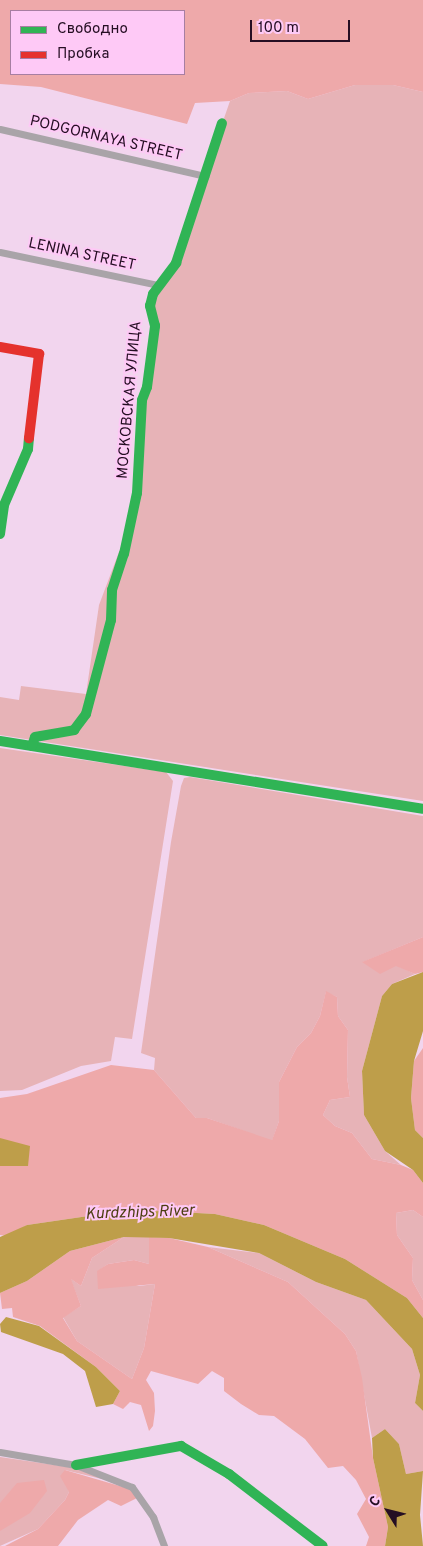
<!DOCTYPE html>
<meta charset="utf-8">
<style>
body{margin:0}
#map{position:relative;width:423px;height:1546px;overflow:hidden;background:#f2d5ee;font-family:Overpass,sans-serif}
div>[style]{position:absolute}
.green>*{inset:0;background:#e7b3b7}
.forest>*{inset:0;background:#eea9aa}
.water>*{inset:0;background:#be9e4a}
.street>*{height:7px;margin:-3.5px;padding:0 3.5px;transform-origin:3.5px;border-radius:3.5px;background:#a9a4a8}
.fast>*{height:10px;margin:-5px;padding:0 5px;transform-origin:5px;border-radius:5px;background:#30b455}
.jam>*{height:10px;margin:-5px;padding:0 5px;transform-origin:5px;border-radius:5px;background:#e5322d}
span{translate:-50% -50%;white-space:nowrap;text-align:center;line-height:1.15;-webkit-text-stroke:4px #fec9f6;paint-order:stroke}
.street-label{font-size:15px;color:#250e23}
.water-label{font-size:16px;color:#4c3e11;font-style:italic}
.legend{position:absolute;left:10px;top:10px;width:175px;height:65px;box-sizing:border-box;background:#fec9f6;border:1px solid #a77ea2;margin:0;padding:6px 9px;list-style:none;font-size:15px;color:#250e23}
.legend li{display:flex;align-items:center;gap:10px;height:25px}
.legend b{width:25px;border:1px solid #a77ea2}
.north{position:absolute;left:363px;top:1486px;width:50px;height:50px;-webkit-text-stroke:4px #fec9f6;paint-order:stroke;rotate:306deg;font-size:14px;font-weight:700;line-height:20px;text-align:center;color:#250e23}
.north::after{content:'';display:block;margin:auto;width:18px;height:22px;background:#250e23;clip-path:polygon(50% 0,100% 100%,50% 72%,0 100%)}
.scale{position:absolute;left:250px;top:20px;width:100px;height:22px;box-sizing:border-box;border:2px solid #250e23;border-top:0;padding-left:6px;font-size:15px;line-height:18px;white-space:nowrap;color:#250e23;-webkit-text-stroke:4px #fec9f6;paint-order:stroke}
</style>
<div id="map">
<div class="green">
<div style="clip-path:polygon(355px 85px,393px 85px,423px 92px,423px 801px,0 735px,0 697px,19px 700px,21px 686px,86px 694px,99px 605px,125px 536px,133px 494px,155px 294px,167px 282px,230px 101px,249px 93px,287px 91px,308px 99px)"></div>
<div style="clip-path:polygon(0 748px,166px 772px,173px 781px,132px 1039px,115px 1037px,111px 1061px,81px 1066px,22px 1090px,0 1091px)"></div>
<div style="clip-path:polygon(190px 777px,423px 816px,423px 937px,363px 962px,396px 965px,415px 974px,392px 984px,382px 996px,362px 1071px,364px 1115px,385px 1151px,401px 1165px,372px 1159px,352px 1133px,335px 1126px,323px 1115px,330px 1100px,350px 1097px,347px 1077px,348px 1030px,338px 1016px,337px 997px,326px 992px,320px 1016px,311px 1033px,297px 1047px,279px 1082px,279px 1121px,272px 1141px,207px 1118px,196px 1118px,154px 1070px,155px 1058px,141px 1053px,171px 842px,181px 786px,184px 778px)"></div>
<div style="clip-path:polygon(413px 1210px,423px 1217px,423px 1300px,412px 1280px,413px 1258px,397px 1235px,396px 1213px)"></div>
<div style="clip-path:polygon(124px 1237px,149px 1237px,149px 1264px,134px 1260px,108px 1264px,97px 1272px,139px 1286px,155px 1284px,144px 1348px,132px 1379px,77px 1341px,63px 1317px,81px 1306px,70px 1278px,81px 1286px,92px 1258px)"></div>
<div style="clip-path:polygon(208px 1247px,259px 1253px,316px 1282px,366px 1300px,412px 1349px,420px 1375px,415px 1403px,423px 1411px,423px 1471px,406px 1474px,399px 1444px,385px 1429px,372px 1438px,356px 1351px,345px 1334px,288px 1282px)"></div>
<div style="clip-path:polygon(0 1457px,75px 1468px,106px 1480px,65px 1470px,69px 1492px,65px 1500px,38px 1529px,0 1546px)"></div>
</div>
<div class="forest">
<div style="clip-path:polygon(evenodd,0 0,423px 0,423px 92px,393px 85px,355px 85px,308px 99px,287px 91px,249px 93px,230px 101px,195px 103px,187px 124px,41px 87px,0 84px,0 0,11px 11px,184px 11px,184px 74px,11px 74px,11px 11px)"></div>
<div style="clip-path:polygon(423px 937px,423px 972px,415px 974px,396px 966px,380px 974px,362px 962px)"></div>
<div style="clip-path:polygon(326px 991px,337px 997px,338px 1016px,348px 1030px,347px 1077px,350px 1097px,330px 1100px,323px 1115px,335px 1126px,352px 1133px,372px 1159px,401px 1165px,413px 1170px,423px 1183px,423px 1217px,413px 1210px,396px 1213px,397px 1235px,413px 1258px,412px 1280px,423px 1300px,423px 1318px,407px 1298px,345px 1259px,264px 1225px,215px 1214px,160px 1211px,102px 1214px,27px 1225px,7px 1236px,0 1235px,0 1098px,27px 1094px,111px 1065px,154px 1070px,196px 1118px,207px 1118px,272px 1140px,279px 1121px,279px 1082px,297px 1047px,311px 1033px,320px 1016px)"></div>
<div style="clip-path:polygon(423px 1048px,423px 1138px,415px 1130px,411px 1098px,414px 1061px)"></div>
<div style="clip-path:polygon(124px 1237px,92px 1258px,81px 1286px,71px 1279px,81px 1306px,63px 1318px,77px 1341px,132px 1379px,144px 1348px,155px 1284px,98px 1289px,97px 1271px,108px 1264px,134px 1260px,149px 1264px,149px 1237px,169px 1238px,208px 1247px,288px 1282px,345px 1334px,356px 1351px,362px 1378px,373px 1458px,388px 1527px,385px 1546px,366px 1546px,369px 1537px,357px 1514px,366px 1499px,356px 1480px,343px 1466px,328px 1468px,305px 1439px,274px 1416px,259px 1415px,241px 1404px,224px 1391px,224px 1378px,212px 1371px,198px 1384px,151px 1371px,146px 1380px,154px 1393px,155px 1411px,153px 1426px,149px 1431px,141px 1405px,130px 1402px,123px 1409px,113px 1404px,120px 1391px,96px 1367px,40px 1326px,13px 1317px,12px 1308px,2px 1309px,0 1293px,27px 1281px,70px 1251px)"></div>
<div style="clip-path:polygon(65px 1470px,130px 1489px,137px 1498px,121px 1506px,108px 1500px,78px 1520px,58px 1546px,5px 1546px,38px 1529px,65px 1500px,69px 1492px,60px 1476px)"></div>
<div style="clip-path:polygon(44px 1480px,47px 1491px,30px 1513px,0 1531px,0 1503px,17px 1483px)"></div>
</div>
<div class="water">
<div style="clip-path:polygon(423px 972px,423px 1031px,414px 1061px,411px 1098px,415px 1130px,423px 1138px,423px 1183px,413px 1170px,385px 1151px,364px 1115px,362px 1071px,382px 996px,392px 984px)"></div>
<div style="clip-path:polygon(0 1138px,30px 1146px,28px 1166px,0 1166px)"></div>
<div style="clip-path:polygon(160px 1211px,215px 1214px,264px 1225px,345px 1259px,407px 1298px,423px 1318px,423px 1411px,415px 1403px,420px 1375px,412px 1349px,366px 1300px,316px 1282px,259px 1253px,169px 1238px,124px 1237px,70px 1251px,27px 1281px,0 1293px,0 1237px,27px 1225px,102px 1214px)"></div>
<div style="clip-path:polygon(6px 1317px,39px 1326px,96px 1367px,120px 1391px,113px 1404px,96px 1407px,85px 1371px,63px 1354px,1px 1332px,0 1324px)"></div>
<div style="clip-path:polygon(385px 1429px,399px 1444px,406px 1474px,423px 1471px,420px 1515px,423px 1546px,385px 1546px,388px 1527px,373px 1458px,372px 1438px)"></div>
</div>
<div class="street">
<div style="left:0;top:129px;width:211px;rotate:12.9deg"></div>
<div style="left:0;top:252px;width:161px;rotate:11.8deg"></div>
<div style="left:0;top:1452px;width:77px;rotate:9.7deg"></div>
<div style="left:76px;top:1465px;width:60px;rotate:21.4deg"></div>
<div style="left:132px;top:1487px;width:37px;rotate:55deg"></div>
<div style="left:153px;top:1517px;width:31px;rotate:69deg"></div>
</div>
<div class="fast">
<div style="left:0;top:534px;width:29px;rotate:-82deg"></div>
<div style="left:4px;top:505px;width:61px;rotate:-66.8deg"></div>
<div style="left:28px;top:449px;width:11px;rotate:-85deg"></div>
<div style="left:0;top:741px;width:428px;rotate:9.1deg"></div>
<div style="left:32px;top:746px;width:9px;rotate:-72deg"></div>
<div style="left:35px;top:737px;width:40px;rotate:-10deg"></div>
<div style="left:74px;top:730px;width:20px;rotate:-53deg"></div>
<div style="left:86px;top:714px;width:97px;rotate:-75.1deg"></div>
<div style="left:111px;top:620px;width:30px;rotate:-88deg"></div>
<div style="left:112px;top:590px;width:38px;rotate:-72deg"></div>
<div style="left:124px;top:554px;width:62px;rotate:-78deg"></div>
<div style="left:137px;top:493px;width:93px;rotate:-86.9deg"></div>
<div style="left:142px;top:400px;width:14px;rotate:-69deg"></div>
<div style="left:147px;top:387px;width:62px;rotate:-82.5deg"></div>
<div style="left:155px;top:326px;width:21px;rotate:-104deg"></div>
<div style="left:150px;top:306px;width:12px;rotate:-76deg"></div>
<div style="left:153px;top:294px;width:39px;rotate:-53deg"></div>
<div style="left:176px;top:263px;width:147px;rotate:-71.8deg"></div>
<div style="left:76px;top:1465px;width:107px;rotate:-10.3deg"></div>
<div style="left:181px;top:1446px;width:56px;rotate:30.3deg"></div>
<div style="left:229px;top:1474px;width:118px;rotate:37.5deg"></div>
</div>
<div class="jam">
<div style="left:0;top:347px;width:40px;rotate:10deg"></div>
<div style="left:39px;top:354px;width:85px;rotate:96.8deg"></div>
</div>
<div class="street-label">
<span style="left:106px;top:139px;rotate:13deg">PODGORNAYA STREET</span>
<span style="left:82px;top:255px;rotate:12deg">LENINA STREET</span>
<span style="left:130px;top:400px;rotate:-85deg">МОСКОВСКАЯ УЛИЦА</span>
</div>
<div class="water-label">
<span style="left:140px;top:1213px;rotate:-2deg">Kurdzhips River</span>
</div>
<ul class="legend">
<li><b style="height:6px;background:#30b455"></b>Свободно</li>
<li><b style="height:6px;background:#e5322d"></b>Пробка</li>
</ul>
<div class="north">С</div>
<div class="scale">100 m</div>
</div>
